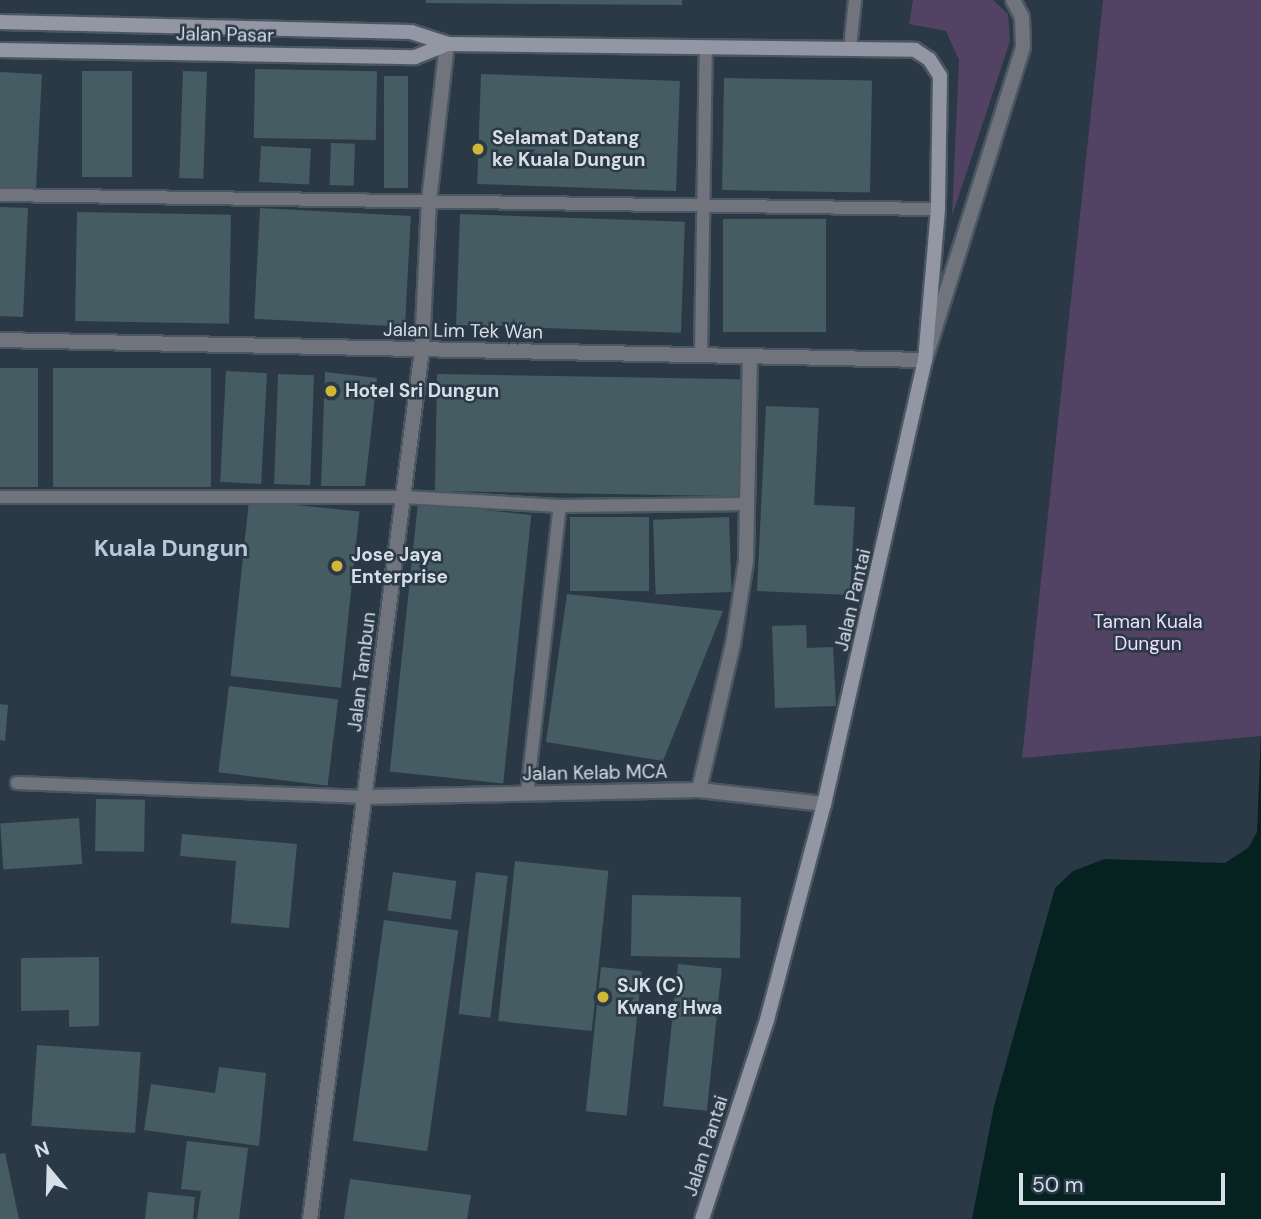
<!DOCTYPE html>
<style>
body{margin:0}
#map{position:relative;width:1261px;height:1219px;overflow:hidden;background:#2b3946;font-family:"DM Sans",sans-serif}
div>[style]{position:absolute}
.green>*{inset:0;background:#524264}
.water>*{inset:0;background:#052220}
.building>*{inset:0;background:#455c62;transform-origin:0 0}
.roads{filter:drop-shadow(2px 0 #4a5763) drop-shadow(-2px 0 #4a5763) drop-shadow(0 2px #4a5763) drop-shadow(0 -2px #4a5763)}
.service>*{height:12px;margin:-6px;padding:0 6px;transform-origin:6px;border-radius:6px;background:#72747d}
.minor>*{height:14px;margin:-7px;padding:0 7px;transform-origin:7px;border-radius:7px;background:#72747d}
.tertiary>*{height:14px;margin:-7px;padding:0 7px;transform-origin:7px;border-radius:7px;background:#72747d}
.secondary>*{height:14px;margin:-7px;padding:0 7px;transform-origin:7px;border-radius:7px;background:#9396a3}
.dots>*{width:19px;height:19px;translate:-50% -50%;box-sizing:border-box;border:4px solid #2b3946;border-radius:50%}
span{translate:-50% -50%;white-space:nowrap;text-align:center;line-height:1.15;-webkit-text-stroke:5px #2b3946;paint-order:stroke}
.street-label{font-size:19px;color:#d6dee7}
.poi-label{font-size:19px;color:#d6dee7;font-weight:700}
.left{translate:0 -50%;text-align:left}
.park-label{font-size:19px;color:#ecddfe}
.quarter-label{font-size:23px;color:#b7c8d8;font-weight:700}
.north{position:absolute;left:14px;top:1135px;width:70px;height:70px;-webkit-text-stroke:5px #2b3946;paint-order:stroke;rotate:341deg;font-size:19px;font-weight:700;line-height:28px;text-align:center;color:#d6dee7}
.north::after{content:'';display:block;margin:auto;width:24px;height:32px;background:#d6dee7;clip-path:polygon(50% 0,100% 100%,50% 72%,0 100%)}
.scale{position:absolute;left:1019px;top:1173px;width:206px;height:32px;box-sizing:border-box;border:4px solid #d6dee7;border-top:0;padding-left:9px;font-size:21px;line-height:24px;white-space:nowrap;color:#d6dee7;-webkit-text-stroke:5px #2b3946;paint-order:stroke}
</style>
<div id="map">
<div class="green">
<div style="clip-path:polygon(913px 0,993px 0,1008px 14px,1010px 41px,952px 216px,959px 60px,946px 31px,909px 24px)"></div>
<div style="clip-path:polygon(1103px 0,1261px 0,1261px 736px,1022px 758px)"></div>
</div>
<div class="water">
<div style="clip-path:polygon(1261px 733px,1261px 1219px,972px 1219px,994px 1106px,1055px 888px,1073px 871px,1105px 859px,1225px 863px,1248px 848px,1257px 832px)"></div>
</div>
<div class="building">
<div style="clip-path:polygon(426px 0,682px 0,682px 5px,426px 3px)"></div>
<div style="left:255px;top:69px;width:122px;height:69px;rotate:1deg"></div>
<div style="left:82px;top:71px;width:50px;height:106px"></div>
<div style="left:183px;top:71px;width:24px;height:107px;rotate:2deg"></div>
<div style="left:0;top:72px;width:42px;height:117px;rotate:3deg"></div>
<div style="left:481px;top:74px;width:199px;height:110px;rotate:2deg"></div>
<div style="left:384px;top:76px;width:24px;height:112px"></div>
<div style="left:724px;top:78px;width:148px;height:112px;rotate:1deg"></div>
<div style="left:331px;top:143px;width:24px;height:42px;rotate:2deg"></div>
<div style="left:261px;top:146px;width:50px;height:36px;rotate:3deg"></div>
<div style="clip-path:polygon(0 207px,28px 208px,23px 317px,0 316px)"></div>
<div style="left:260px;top:208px;width:151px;height:111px;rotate:3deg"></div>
<div style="left:77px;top:212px;width:154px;height:109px;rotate:1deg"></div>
<div style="left:460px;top:214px;width:225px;height:111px;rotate:2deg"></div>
<div style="left:723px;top:219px;width:103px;height:113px"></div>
<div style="left:0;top:368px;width:38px;height:119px"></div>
<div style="left:53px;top:368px;width:158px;height:119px"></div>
<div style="left:226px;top:371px;width:41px;height:111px;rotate:3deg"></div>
<div style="clip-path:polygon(325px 372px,377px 378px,365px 486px,321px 486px)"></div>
<div style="left:278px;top:374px;width:36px;height:110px;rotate:2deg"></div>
<div style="left:437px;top:374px;width:304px;height:117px;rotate:1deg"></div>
<div style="clip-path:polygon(766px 406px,819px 408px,814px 505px,855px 507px,850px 595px,757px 591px)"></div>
<div style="left:249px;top:500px;width:111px;height:177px;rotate:6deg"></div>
<div style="left:418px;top:503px;width:114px;height:270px;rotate:6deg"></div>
<div style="left:570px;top:517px;width:79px;height:74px"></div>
<div style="left:729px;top:517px;width:75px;height:76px;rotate:88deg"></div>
<div style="clip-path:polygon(567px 594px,723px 611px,663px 761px,546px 742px)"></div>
<div style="clip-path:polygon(806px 625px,807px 648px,833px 647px,836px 706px,775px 708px,772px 626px)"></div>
<div style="left:229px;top:686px;width:110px;height:87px;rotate:7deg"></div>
<div style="clip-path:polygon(0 704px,8px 705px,5px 741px,0 740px)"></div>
<div style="left:96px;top:799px;width:49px;height:52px;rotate:1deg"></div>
<div style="left:79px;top:818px;width:46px;height:79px;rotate:86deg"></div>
<div style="clip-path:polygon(182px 834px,297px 844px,289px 928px,231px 923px,236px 861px,180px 856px)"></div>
<div style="left:515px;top:861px;width:94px;height:161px;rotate:6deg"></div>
<div style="left:393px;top:872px;width:64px;height:39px;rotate:8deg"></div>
<div style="left:476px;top:872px;width:32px;height:143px;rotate:7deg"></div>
<div style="left:632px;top:895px;width:109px;height:61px;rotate:1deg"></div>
<div style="left:384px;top:920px;width:75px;height:223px;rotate:8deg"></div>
<div style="clip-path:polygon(99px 957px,99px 1026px,69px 1027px,69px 1010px,21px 1011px,21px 958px)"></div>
<div style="left:678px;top:964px;width:44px;height:143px;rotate:6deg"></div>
<div style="left:601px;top:967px;width:41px;height:145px;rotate:6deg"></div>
<div style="left:37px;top:1045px;width:104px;height:81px;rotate:4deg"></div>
<div style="clip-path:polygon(219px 1067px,266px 1073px,259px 1146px,144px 1130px,151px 1084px,215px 1093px)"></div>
<div style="clip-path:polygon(187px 1141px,248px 1148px,239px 1219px,197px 1219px,201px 1191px,181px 1189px)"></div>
<div style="clip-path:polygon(5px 1153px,19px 1219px,0 1219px,0 1154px)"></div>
<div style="clip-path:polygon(350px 1179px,471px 1195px,467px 1219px,344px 1219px)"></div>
<div style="clip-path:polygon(148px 1192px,195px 1197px,193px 1219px,145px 1219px)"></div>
</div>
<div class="roads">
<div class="service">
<div style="left:850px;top:49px;width:49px;rotate:-84.2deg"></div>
<div style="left:0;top:195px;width:938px;rotate:0.86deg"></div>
<div style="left:701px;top:355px;width:309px;rotate:-89.1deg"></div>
<div style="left:0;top:497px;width:404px"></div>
<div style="left:404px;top:497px;width:156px;rotate:3.3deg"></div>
<div style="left:560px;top:506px;width:188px;rotate:-0.6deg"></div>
<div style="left:17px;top:783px;width:349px;rotate:2.3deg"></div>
<div style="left:527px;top:794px;width:290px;rotate:-83.5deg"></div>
</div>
<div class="minor">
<div style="left:0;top:340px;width:925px;rotate:1.24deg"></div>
<div style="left:925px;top:360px;width:328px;rotate:-72.6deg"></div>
<div style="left:1023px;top:47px;width:30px;rotate:-92deg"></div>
<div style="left:1022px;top:17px;width:19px;rotate:-118deg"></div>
<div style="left:699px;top:790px;width:150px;rotate:-76.9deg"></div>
<div style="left:733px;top:644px;width:84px;rotate:-81.1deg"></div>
<div style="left:746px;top:561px;width:205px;rotate:-88.9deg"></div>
<div style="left:366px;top:797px;width:333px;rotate:-1.2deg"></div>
<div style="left:699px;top:790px;width:126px;rotate:6.4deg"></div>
</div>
<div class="tertiary">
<div style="left:310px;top:1219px;width:877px;rotate:-82.66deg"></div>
<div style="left:422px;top:349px;width:148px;rotate:-87.3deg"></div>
<div style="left:429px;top:201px;width:158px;rotate:-83.5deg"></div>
</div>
<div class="secondary">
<div style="left:0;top:22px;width:411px;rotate:1.4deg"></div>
<div style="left:411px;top:32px;width:38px;rotate:18deg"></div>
<div style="left:447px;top:44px;width:468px;rotate:0.7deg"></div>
<div style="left:915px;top:50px;width:17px;rotate:33deg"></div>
<div style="left:929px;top:59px;width:20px;rotate:57deg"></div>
<div style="left:940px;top:76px;width:133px;rotate:90.9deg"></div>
<div style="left:938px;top:209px;width:152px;rotate:94.9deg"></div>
<div style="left:925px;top:360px;width:455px;rotate:102.8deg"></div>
<div style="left:824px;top:804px;width:223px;rotate:104.8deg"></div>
<div style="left:767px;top:1020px;width:209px;rotate:108.1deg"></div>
<div style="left:0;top:50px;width:415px;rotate:1deg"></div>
<div style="left:415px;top:57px;width:35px;rotate:-22deg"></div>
</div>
</div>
<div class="dots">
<div style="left:478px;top:149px;background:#d0b736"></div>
<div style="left:331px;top:391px;background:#d0b736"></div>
<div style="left:337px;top:566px;background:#d0b736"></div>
<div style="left:603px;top:997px;background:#d0b736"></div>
</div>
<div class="street-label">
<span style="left:225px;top:35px;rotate:1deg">Jalan Pasar</span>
<span style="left:463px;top:331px;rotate:1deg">Jalan Lim Tek Wan</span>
<span style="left:853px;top:600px;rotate:-77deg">Jalan Pantai</span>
<span style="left:362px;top:672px;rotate:-83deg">Jalan Tambun</span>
<span style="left:595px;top:773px;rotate:-1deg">Jalan Kelab MCA</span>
<span style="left:706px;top:1146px;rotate:-72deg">Jalan Pantai</span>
</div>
<div class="poi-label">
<span class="left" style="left:492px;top:149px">Selamat Datang<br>ke Kuala Dungun</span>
<span class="left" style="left:345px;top:391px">Hotel Sri Dungun</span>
<span class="left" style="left:351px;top:566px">Jose Jaya<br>Enterprise</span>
<span class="left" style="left:617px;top:997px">SJK (C)<br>Kwang Hwa</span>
</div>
<div class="park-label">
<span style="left:1148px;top:633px">Taman Kuala<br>Dungun</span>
</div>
<div class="quarter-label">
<span style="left:171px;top:548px">Kuala Dungun</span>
</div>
<div class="north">N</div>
<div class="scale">50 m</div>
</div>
